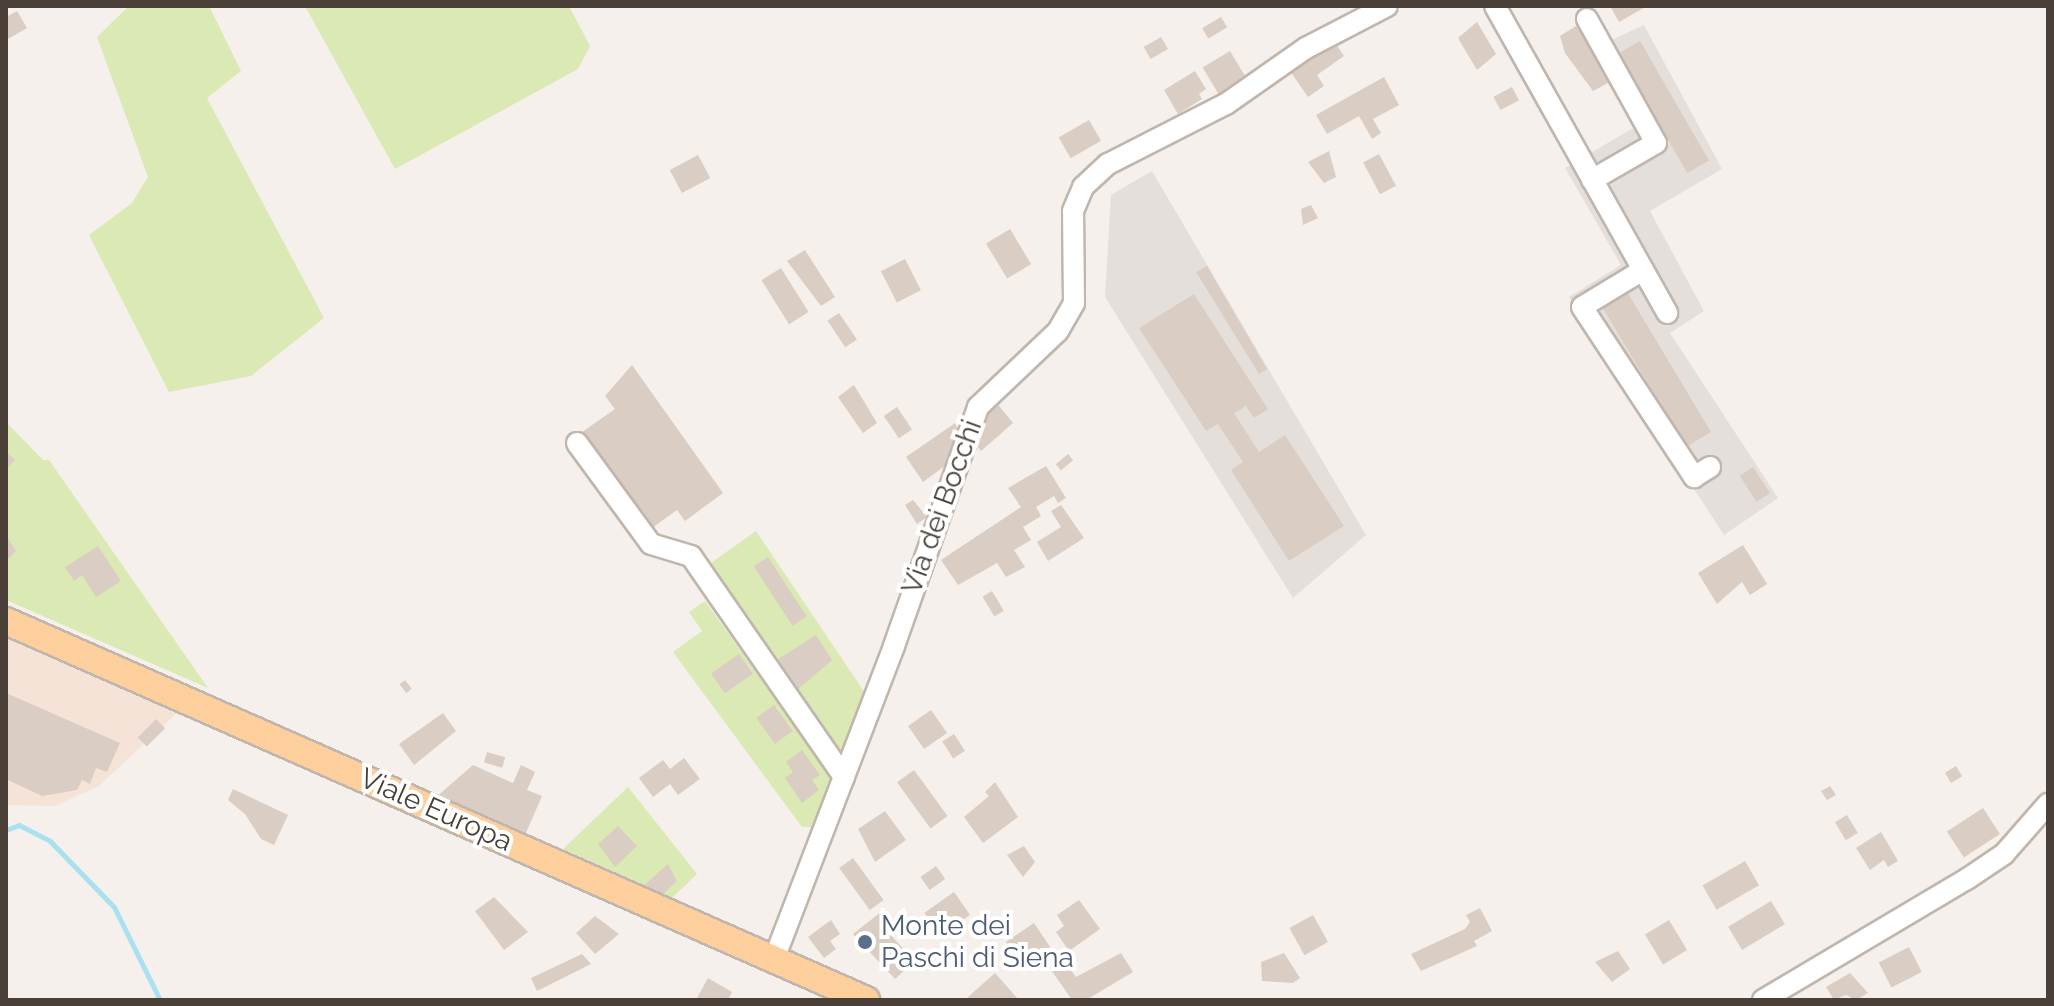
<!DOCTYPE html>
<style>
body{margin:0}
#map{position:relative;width:2054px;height:1006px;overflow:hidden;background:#f5f0eb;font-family:Raleway,sans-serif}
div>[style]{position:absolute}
.commercial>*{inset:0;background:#f6e3d7}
.industrial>*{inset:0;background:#e5dfdc}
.green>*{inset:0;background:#dbe9b4}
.stream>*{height:5px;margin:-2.5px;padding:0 2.5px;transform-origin:2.5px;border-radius:2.5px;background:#a9e1f0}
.building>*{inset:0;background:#dacdc3;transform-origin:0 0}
.roads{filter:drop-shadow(2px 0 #c1b6ad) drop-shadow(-2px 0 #c1b6ad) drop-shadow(0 2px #c1b6ad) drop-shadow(0 -2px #c1b6ad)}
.minor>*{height:20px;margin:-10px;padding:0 10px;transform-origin:10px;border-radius:10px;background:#fff}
.major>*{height:26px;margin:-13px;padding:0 13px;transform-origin:13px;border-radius:13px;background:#fdcf9c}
.dots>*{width:22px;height:22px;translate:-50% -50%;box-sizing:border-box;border:4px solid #fff;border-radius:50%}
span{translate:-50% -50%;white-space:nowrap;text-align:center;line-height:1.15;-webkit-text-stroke:8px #fff;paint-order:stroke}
.street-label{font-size:28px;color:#4a4038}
.service-label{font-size:28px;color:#4e5e75}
.left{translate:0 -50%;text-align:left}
.frame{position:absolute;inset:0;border:8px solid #4a4038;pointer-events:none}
</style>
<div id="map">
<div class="commercial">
<div style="clip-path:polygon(6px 637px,153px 703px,178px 712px,99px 786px,55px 806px,6px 805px)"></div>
</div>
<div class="industrial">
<div style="clip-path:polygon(1644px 25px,1722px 169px,1650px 211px,1704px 311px,1670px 333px,1778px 498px,1724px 535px,1569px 297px,1621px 265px,1565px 168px,1640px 124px,1597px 47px)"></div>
<div style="clip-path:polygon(1152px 171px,1366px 535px,1293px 598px,1105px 297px,1111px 195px)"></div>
</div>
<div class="green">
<div style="clip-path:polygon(129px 6px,209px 6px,241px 71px,207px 98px,324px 318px,251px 376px,169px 392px,89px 235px,132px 203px,148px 177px,97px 37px)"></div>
<div style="clip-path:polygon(305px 6px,569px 6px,590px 46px,578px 69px,395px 169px)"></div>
<div style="clip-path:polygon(6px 422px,43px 460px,49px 460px,208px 688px,6px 600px)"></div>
<div style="clip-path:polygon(756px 531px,867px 696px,842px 764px,708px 565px)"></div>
<div style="clip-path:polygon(705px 601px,835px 782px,815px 827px,802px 827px,673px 652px,702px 631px,689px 612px)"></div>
<div style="clip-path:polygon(628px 787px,697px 874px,672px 898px,563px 849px)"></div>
</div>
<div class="stream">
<div style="left:6px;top:830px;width:14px;rotate:-21deg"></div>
<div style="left:19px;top:825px;width:35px;rotate:27deg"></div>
<div style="left:50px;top:841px;width:92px;rotate:45.9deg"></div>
<div style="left:114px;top:907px;width:104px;rotate:63.7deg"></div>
</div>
<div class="building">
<div style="clip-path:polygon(1610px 6px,1647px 6px,1619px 22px)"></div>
<div style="clip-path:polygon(17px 11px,27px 28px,6px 40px,6px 17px)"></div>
<div style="left:1221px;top:17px;width:12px;height:22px;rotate:59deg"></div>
<div style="clip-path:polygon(1477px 22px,1496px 54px,1477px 70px,1458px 38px)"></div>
<div style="clip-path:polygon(1576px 26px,1601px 61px,1608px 83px,1593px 91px,1565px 53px,1560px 36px)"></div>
<div style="left:1161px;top:37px;width:14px;height:20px;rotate:60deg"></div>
<div style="clip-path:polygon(1334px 41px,1344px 56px,1317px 75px,1324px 86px,1308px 97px,1290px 71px)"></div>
<div style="left:1640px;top:41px;width:138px;height:25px;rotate:60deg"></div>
<div style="left:1230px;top:51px;width:31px;height:32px;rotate:59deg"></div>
<div style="clip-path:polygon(1195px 71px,1206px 89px,1199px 94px,1202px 99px,1178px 114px,1164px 90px)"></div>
<div style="clip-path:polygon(1384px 77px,1399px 105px,1373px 119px,1381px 133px,1372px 139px,1359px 116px,1327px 134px,1316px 115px)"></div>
<div style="left:1512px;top:87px;width:15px;height:21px;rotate:62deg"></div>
<div style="left:1089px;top:120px;width:24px;height:35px;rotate:60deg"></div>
<div style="clip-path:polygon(1329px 151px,1336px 177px,1324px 183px,1308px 162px)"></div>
<div style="left:1379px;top:154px;width:36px;height:18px;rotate:62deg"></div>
<div style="left:698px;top:155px;width:26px;height:32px;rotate:62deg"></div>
<div style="clip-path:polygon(1311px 205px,1318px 218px,1303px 225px,1301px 209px)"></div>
<div style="left:1010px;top:229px;width:41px;height:28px;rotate:59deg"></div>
<div style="clip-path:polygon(805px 250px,835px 297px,821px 306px,787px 261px)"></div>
<div style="left:905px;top:259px;width:35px;height:27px;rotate:63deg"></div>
<div style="clip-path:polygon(1207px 266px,1267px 369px,1259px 374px,1196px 272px)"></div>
<div style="left:781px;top:268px;width:52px;height:23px;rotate:58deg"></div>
<div style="clip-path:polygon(1623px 285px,1711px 432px,1686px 447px,1663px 416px,1666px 414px,1598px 300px)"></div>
<div style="clip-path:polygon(1194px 294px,1268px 409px,1254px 418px,1246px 406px,1234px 413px,1259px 452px,1285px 435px,1344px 526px,1289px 561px,1231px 470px,1243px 462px,1218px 424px,1206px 431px,1139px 328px)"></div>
<div style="left:839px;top:313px;width:32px;height:14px;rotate:56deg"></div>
<div style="clip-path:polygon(632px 365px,723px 493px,685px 521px,677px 510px,652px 528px,582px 432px,615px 409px,605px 396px)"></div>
<div style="clip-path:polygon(854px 385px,877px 423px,863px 433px,838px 397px)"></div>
<div style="clip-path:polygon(996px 402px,1013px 423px,981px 451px,971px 439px)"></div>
<div style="left:897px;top:407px;width:27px;height:16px;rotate:56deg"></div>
<div style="clip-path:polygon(955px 423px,961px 435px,950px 462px,923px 482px,906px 457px)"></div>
<div style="clip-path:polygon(6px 452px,15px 460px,6px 469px)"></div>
<div style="left:1068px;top:454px;width:8px;height:16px;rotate:50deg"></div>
<div style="clip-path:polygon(1046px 466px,1066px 498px,1058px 503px,1054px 496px,1036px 507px,1041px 516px,1023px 527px,1031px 540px,1014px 550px,1025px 567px,1006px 577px,997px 563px,958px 585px,941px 560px,1021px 507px,1008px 488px)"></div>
<div style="left:1753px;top:467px;width:31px;height:16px;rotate:57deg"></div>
<div style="clip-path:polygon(913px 500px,927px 517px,917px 524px,905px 505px)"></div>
<div style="clip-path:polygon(1061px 505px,1084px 538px,1048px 561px,1037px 542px,1061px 527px,1051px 511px)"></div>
<div style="clip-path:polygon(6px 535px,16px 551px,7px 560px,6px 559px)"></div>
<div style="clip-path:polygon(1743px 545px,1767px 584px,1750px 595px,1742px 582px,1717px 604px,1698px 573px)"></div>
<div style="clip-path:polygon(98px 546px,121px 581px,96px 597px,82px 575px,74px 581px,65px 567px)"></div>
<div style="left:768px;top:557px;width:71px;height:17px;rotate:57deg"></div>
<div style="left:992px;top:591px;width:23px;height:11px;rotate:59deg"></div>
<div style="clip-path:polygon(816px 635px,832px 660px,796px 691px,777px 660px)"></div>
<div style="left:739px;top:654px;width:24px;height:34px;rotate:55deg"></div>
<div style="left:405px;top:680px;width:11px;height:7px;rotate:52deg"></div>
<div style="clip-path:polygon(6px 693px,120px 743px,107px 772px,96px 768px,90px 784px,82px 780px,77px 790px,42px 796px,6px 779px)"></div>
<div style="left:774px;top:705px;width:32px;height:22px;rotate:54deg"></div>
<div style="left:931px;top:710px;width:28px;height:28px;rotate:55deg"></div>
<div style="clip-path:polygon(443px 713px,456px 731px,414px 765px,399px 744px)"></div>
<div style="left:156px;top:719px;width:13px;height:26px;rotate:45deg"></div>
<div style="left:954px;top:734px;width:20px;height:14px;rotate:57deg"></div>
<div style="clip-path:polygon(802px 750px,820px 775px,812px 780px,819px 790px,802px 803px,785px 778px,793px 772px,786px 762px)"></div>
<div style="left:487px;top:752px;width:19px;height:11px;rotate:16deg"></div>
<div style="clip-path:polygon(684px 758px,700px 779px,678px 795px,670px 784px,653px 797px,639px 778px,663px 760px,670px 769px)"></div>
<div style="clip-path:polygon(473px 765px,513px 783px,521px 765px,535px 772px,527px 790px,542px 796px,525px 835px,435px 798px)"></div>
<div style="left:1956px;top:766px;width:12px;height:13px;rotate:59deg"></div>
<div style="left:914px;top:770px;width:57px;height:21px;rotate:54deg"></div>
<div style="clip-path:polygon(995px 782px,1018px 817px,983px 843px,964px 817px,989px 796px,985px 792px)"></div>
<div style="clip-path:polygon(1830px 786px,1836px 795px,1827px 800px,1821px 791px)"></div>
<div style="clip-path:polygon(233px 789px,288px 815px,274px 845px,261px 839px,245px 814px,228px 800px)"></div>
<div style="left:1983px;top:808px;width:31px;height:43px;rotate:57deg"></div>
<div style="clip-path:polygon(885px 811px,906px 840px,875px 862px,858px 829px)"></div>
<div style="left:1847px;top:815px;width:21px;height:14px;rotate:59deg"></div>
<div style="clip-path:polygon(618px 826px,637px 846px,615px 867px,598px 844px)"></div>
<div style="clip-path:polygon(1881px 832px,1898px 861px,1888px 867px,1884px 860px,1870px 870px,1856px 848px)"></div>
<div style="clip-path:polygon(1024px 846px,1035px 862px,1023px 877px,1007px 855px)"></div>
<div style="left:853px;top:858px;width:52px;height:17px;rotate:54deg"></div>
<div style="left:1745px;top:861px;width:28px;height:49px;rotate:60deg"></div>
<div style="clip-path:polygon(668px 864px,677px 881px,660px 897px,656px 893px,651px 897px,642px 887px)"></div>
<div style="left:936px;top:866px;width:16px;height:19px;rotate:55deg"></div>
<div style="left:954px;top:892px;width:28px;height:36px;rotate:55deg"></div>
<div style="clip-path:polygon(494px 897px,528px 932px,504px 950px,475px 911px)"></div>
<div style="clip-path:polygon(1079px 900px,1100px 929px,1069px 951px,1056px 932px,1064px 926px,1057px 915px)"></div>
<div style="left:1771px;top:901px;width:27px;height:50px;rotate:59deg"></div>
<div style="clip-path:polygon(1480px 908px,1492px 931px,1474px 941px,1477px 946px,1421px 971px,1411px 954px,1465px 929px,1470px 922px,1466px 915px)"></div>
<div style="clip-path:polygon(881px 912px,889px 921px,882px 926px,915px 961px,895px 979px,853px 934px)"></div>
<div style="left:1313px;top:915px;width:31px;height:27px;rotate:61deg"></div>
<div style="clip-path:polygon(595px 916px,619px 934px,595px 954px,576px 933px)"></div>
<div style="clip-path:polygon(831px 920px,840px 934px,830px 941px,836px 949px,824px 958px,808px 937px)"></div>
<div style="left:1669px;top:920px;width:35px;height:28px;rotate:59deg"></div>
<div style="left:1034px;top:923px;width:29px;height:34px;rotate:56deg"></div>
<div style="left:1909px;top:947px;width:28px;height:34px;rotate:63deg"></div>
<div style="clip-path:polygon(1618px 951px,1630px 969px,1612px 982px,1595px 962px)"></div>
<div style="clip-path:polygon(1121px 953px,1133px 972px,1086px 1000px,1072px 1000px,1049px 967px,1062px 957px,1076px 977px)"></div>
<div style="clip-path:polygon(1284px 953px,1300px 978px,1293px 983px,1262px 981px,1261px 962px)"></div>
<div style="clip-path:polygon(582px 954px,591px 964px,537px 991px,531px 978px)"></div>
<div style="clip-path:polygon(995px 973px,1019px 1000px,970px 1000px,968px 997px)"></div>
<div style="clip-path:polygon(1850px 973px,1868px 993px,1856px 1000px,1846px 995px,1834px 1000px,1826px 987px)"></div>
<div style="clip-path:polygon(708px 978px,732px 992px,728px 1000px,696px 1000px)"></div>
</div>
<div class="roads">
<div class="minor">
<div style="left:1495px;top:6px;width:352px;rotate:60.7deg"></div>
<div style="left:1587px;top:19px;width:142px;rotate:60.9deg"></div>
<div style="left:1656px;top:143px;width:74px;rotate:150deg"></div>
<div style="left:1643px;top:270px;width:71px;rotate:148.8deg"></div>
<div style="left:1582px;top:307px;width:204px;rotate:56.6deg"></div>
<div style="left:1694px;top:477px;width:19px;rotate:-32deg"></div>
<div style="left:577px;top:443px;width:125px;rotate:53.8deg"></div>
<div style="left:651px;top:544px;width:42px;rotate:16.7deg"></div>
<div style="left:691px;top:556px;width:269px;rotate:55.3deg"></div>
<div style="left:774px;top:959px;width:335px;rotate:-69deg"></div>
<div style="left:894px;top:646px;width:253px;rotate:-70.6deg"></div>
<div style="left:978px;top:407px;width:110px;rotate:-43.5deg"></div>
<div style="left:1058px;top:331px;width:32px;rotate:-60deg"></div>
<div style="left:1074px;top:303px;width:92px;rotate:-90.6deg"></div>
<div style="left:1073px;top:211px;width:26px;rotate:-67deg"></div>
<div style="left:1083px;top:187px;width:34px;rotate:-43deg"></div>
<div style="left:1108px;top:164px;width:132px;rotate:-27deg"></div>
<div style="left:1226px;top:104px;width:98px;rotate:-35deg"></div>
<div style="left:1306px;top:48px;width:91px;rotate:-27.4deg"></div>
<div style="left:1763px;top:1000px;width:237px;rotate:-30.7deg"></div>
<div style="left:1967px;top:879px;width:45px;rotate:-34deg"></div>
<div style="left:2004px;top:854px;width:67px;rotate:-48.7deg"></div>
</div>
<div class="major">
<div style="left:6px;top:621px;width:940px;rotate:23.78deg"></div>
</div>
</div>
<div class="dots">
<div style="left:865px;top:942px;background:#5c6f8a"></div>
</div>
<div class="street-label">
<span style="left:942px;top:507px;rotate:-70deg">Via dei Bocchi</span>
<span style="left:436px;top:810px;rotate:24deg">Viale Europa</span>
</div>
<div class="service-label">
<span class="left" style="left:881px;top:942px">Monte dei<br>Paschi di Siena</span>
</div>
<div class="frame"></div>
</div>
